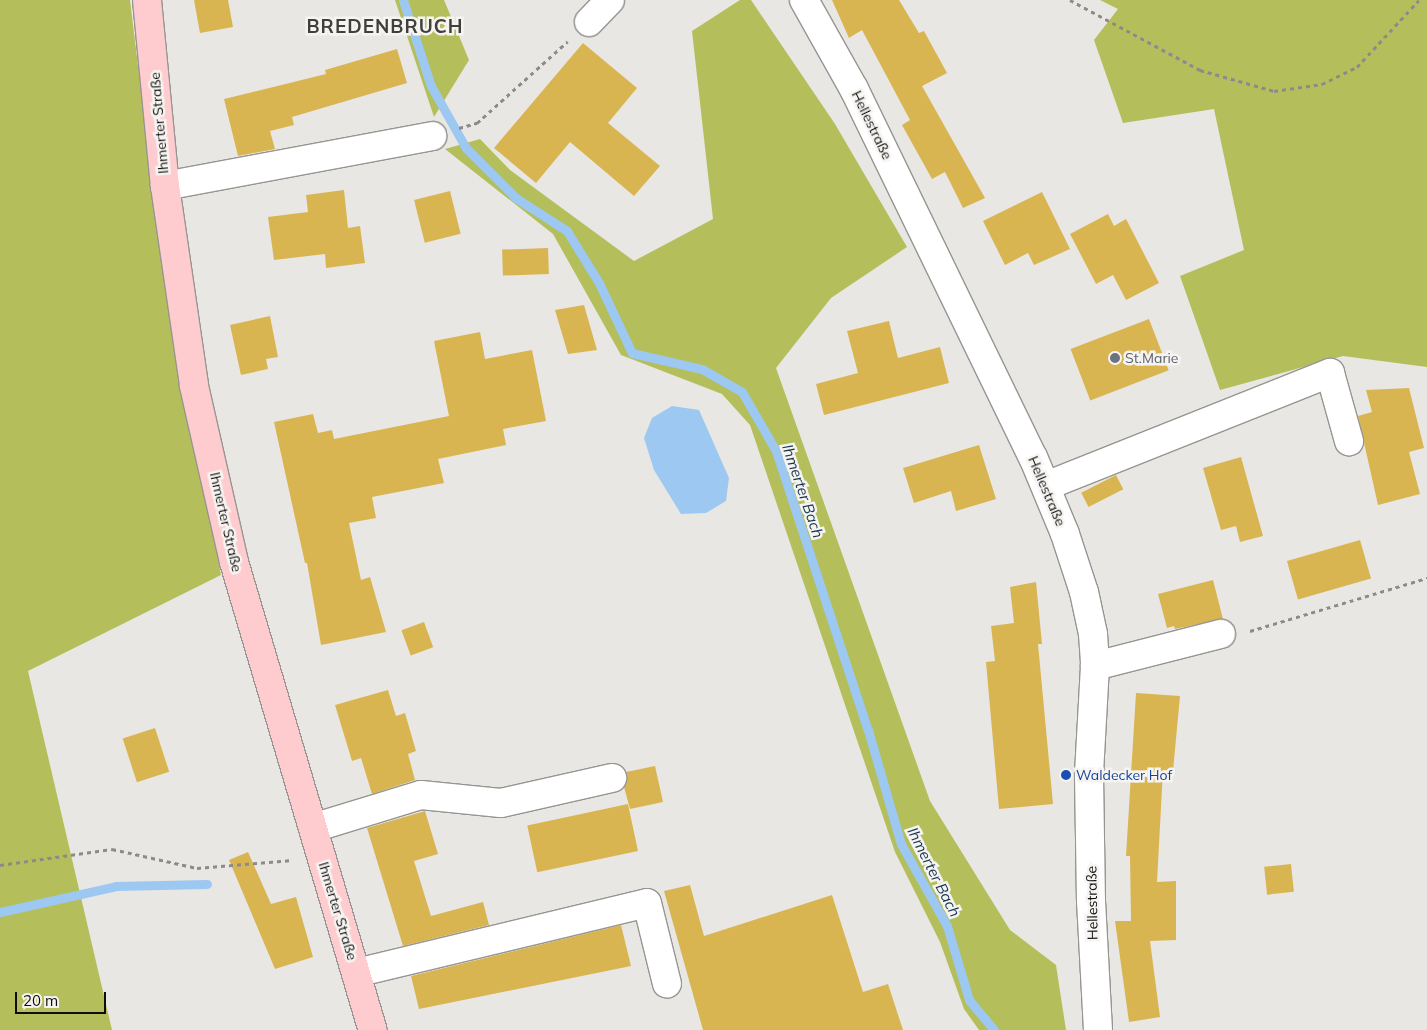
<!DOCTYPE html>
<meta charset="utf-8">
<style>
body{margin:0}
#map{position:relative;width:1427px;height:1030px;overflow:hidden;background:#e8e7e3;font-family:Mulish,sans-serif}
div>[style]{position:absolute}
.forest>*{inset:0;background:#b4bf5c}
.water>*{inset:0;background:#9cc8f1}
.stream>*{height:9px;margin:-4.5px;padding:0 4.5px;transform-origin:4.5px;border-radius:4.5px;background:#9cc8f1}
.building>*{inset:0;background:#d9b552;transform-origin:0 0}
.path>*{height:3px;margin-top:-1.5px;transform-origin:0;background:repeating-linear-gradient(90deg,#8c8b89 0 4px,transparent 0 8px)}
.roads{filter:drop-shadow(1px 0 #969592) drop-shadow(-1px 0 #969592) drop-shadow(0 1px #969592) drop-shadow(0 -1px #969592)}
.minor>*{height:28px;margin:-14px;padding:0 14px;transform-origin:14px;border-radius:14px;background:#fff}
.major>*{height:28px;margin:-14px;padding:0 14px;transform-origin:14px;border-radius:14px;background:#fecbce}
.dots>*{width:14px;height:14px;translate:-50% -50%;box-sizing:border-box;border:2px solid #f6f4f1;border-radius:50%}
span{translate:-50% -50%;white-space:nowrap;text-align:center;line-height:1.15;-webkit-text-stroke:5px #f6f4f1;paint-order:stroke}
.street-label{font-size:14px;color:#0f0e0d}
.worship-label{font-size:14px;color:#5b616d}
.left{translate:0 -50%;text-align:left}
.transit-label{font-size:14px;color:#164399}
.water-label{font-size:15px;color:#153550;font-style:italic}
.district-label{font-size:19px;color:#403f3c;font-weight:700;letter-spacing:1px}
.scale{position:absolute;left:15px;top:992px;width:91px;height:22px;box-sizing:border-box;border:2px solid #0f0e0d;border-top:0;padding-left:6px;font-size:15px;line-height:18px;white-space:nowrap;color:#0f0e0d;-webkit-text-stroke:4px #f6f4f1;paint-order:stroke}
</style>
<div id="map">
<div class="forest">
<div style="clip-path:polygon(0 0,130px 0,164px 279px,221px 575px,28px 671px,112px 1030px,0 1030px)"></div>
<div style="clip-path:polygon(395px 0,444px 0,469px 60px,434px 117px)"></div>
<div style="clip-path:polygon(740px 0,751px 0,835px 124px,907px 247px,831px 298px,776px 368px,930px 801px,1010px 930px,1056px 965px,1066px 1030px,979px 1030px,964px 1009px,940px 942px,895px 852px,750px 425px,722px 394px,621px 355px,553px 234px,445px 149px,480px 139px,510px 170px,634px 261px,713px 219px,692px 31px)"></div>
<div style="clip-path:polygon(1100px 0,1427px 0,1427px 367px,1343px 356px,1220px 390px,1180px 276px,1244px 250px,1214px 109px,1123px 123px,1094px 40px,1118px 9px)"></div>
</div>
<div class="water">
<div style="clip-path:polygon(672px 406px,699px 410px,729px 478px,726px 501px,706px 513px,681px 514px,654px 470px,644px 438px,652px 418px)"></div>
</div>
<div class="stream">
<div style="left:403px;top:0;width:90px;rotate:72deg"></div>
<div style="left:431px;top:86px;width:71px;rotate:60.6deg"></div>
<div style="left:466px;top:148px;width:71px;rotate:45deg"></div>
<div style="left:516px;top:198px;width:61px;rotate:32.9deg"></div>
<div style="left:567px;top:231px;width:61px;rotate:58.4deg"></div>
<div style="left:599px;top:283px;width:77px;rotate:64.8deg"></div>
<div style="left:632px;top:353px;width:72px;rotate:12.9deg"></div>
<div style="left:702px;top:369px;width:46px;rotate:29.9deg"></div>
<div style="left:742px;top:392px;width:68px;rotate:60deg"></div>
<div style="left:776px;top:451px;width:294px;rotate:71.8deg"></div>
<div style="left:868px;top:730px;width:119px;rotate:73.9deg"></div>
<div style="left:901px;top:844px;width:94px;rotate:60.7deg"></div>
<div style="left:947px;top:926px;width:77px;rotate:73.4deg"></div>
<div style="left:969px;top:1000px;width:39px;rotate:50deg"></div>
<div style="left:0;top:912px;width:119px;rotate:-12.6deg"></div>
<div style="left:116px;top:886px;width:91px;rotate:-1.3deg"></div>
</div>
<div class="building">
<div style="clip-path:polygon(194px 0,228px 0,233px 27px,200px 33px)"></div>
<div style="clip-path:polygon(832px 0,899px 0,919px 33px,924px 31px,947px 73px,922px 86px,985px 198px,963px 208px,945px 172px,932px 179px,902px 125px,910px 120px,862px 30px,849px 38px)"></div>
<div style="clip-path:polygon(583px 43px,637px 88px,608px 123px,660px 166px,634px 196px,570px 142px,536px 183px,494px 148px)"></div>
<div style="clip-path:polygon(397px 49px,407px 83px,292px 117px,294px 125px,270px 131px,275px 149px,238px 156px,224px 99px,326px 74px,325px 70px)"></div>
<div style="clip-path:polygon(344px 190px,348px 228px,360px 226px,365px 263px,326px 268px,325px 254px,274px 260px,268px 217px,308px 212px,306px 195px)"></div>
<div style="left:450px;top:191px;width:44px;height:37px;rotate:76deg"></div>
<div style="clip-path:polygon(1042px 192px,1070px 249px,1034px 265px,1028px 253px,1005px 265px,983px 221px)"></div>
<div style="clip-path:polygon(1108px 214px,1114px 226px,1126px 219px,1159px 283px,1126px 300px,1113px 275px,1096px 284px,1070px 234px)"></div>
<div style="left:548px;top:248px;width:26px;height:46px;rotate:88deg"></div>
<div style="clip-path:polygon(584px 305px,597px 350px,568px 354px,555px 310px)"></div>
<div style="clip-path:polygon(270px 316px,278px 357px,266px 359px,268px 369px,241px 375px,230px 325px)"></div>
<div style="left:1149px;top:319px;width:55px;height:84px;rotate:69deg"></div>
<div style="clip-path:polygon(889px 321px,898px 358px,940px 347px,949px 383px,824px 415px,816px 384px,858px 373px,847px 331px)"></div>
<div style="clip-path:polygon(480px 332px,485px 359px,532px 350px,546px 421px,503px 429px,506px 445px,438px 459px,444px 483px,372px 497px,376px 518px,349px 523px,361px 580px,370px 577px,386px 632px,321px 645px,307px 563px,305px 563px,274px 422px,313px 414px,318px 433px,332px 430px,334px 439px,449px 416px,434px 341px)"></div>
<div style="clip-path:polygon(1409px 388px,1424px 448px,1409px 452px,1420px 494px,1378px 505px,1358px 416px,1372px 412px,1366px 390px)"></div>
<div style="clip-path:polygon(979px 445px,996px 499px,956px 511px,951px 491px,914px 503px,903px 468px)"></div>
<div style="clip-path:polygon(1241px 457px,1263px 536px,1240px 542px,1236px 526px,1221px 530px,1203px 468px)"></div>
<div style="left:1116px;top:475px;width:16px;height:39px;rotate:63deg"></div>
<div style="left:1360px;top:540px;width:40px;height:76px;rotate:74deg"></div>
<div style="clip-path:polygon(1213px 580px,1223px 619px,1175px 629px,1174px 626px,1167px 628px,1158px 594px)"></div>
<div style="clip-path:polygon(1036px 582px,1042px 644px,1038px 644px,1053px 804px,999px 809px,986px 662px,995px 661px,991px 626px,1014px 623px,1010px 587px)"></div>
<div style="left:424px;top:622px;width:27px;height:24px;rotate:70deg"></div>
<div style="clip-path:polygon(388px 690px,396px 716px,405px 713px,416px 751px,408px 754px,415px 780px,372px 794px,361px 758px,352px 761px,335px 705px)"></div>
<div style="clip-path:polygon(1136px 693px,1180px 696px,1173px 771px,1163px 770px,1157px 882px,1176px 881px,1176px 940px,1150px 941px,1160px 1017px,1129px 1022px,1115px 921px,1131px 921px,1130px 856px,1126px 856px)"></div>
<div style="left:155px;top:728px;width:46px;height:34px;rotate:72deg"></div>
<div style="clip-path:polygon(655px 766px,663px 802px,630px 809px,624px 787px,626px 772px)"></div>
<div style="left:628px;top:804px;width:48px;height:103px;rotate:78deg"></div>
<div style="clip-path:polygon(425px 811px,438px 854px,414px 861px,431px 916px,483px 902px,489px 925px,403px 946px,367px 828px)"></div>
<div style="clip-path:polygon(248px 852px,271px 904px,296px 897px,313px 957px,275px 969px,229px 860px)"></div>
<div style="left:1291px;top:864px;width:28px;height:27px;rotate:84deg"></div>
<div style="clip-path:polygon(690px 885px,704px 936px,832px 895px,863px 992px,888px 984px,903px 1030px,703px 1030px,664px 891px)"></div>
<div style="clip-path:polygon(621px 925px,631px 966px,419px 1009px,411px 976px)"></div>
</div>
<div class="path">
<div style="left:1070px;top:0;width:148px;rotate:28.3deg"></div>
<div style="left:1200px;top:70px;width:77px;rotate:15.8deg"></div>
<div style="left:1274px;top:91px;width:49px;rotate:-8.3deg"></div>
<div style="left:1322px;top:84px;width:39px;rotate:-26deg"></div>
<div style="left:1357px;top:67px;width:91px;rotate:-47.2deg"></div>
<div style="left:459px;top:128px;width:19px;rotate:-16deg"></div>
<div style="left:477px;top:123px;width:122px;rotate:-42deg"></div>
<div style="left:1250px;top:631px;width:185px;rotate:-16.7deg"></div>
<div style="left:0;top:865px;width:113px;rotate:-8.1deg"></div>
<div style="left:112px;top:849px;width:87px;rotate:12.6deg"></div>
<div style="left:197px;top:868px;width:96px;rotate:-4.8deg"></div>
</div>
<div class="roads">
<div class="minor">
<div style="left:804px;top:0;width:102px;rotate:60.7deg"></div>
<div style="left:854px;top:89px;width:409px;rotate:64.1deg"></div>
<div style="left:1033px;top:457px;width:83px;rotate:67.4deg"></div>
<div style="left:1065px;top:534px;width:61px;rotate:71.9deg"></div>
<div style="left:1084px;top:592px;width:43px;rotate:77.9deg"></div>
<div style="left:1093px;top:634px;width:32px;rotate:86deg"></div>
<div style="left:1095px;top:666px;width:109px;rotate:93.2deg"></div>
<div style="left:1089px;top:775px;width:126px;rotate:89.1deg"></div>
<div style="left:1091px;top:901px;width:129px;rotate:86.9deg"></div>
<div style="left:589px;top:22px;width:30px;rotate:-46deg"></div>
<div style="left:165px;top:186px;width:272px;rotate:-10.6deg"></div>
<div style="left:1046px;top:486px;width:306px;rotate:-21.7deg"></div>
<div style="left:1330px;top:373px;width:71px;rotate:74.4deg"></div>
<div style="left:1095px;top:666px;width:130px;rotate:-14.3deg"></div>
<div style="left:313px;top:828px;width:113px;rotate:-17deg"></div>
<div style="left:421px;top:795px;width:80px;rotate:5.7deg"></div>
<div style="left:501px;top:803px;width:114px;rotate:-12.7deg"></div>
<div style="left:356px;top:973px;width:299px;rotate:-13.5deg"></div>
<div style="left:647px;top:903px;width:83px;rotate:76.1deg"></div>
</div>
<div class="major">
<div style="left:147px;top:0;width:187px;rotate:84.5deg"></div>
<div style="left:165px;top:186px;width:202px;rotate:81.7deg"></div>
<div style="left:194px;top:386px;width:180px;rotate:77.2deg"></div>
<div style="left:234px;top:562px;width:488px;rotate:73.5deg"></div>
</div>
</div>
<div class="dots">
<div style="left:1115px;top:358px;background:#6b7280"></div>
<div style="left:1066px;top:775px;background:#1a4fb4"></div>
</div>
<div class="street-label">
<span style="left:159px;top:123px;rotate:-95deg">Ihmerter Straße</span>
<span style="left:872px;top:125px;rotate:64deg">Hellestraße</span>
<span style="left:1047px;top:491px;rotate:67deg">Hellestraße</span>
<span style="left:226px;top:522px;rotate:77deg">Ihmerter Straße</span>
<span style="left:1092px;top:903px;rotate:-91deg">Hellestraße</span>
<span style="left:338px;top:911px;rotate:73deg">Ihmerter Straße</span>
</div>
<div class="worship-label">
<span class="left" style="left:1125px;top:358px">St.Marie</span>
</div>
<div class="transit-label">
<span class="left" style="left:1076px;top:775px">Waldecker Hof</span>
</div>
<div class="water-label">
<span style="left:803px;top:491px;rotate:71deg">Ihmerter Bach</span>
<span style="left:934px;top:872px;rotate:63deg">Ihmerter Bach</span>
</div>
<div class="district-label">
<span style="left:385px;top:27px">BREDENBRUCH</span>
</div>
<div class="scale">20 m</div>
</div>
